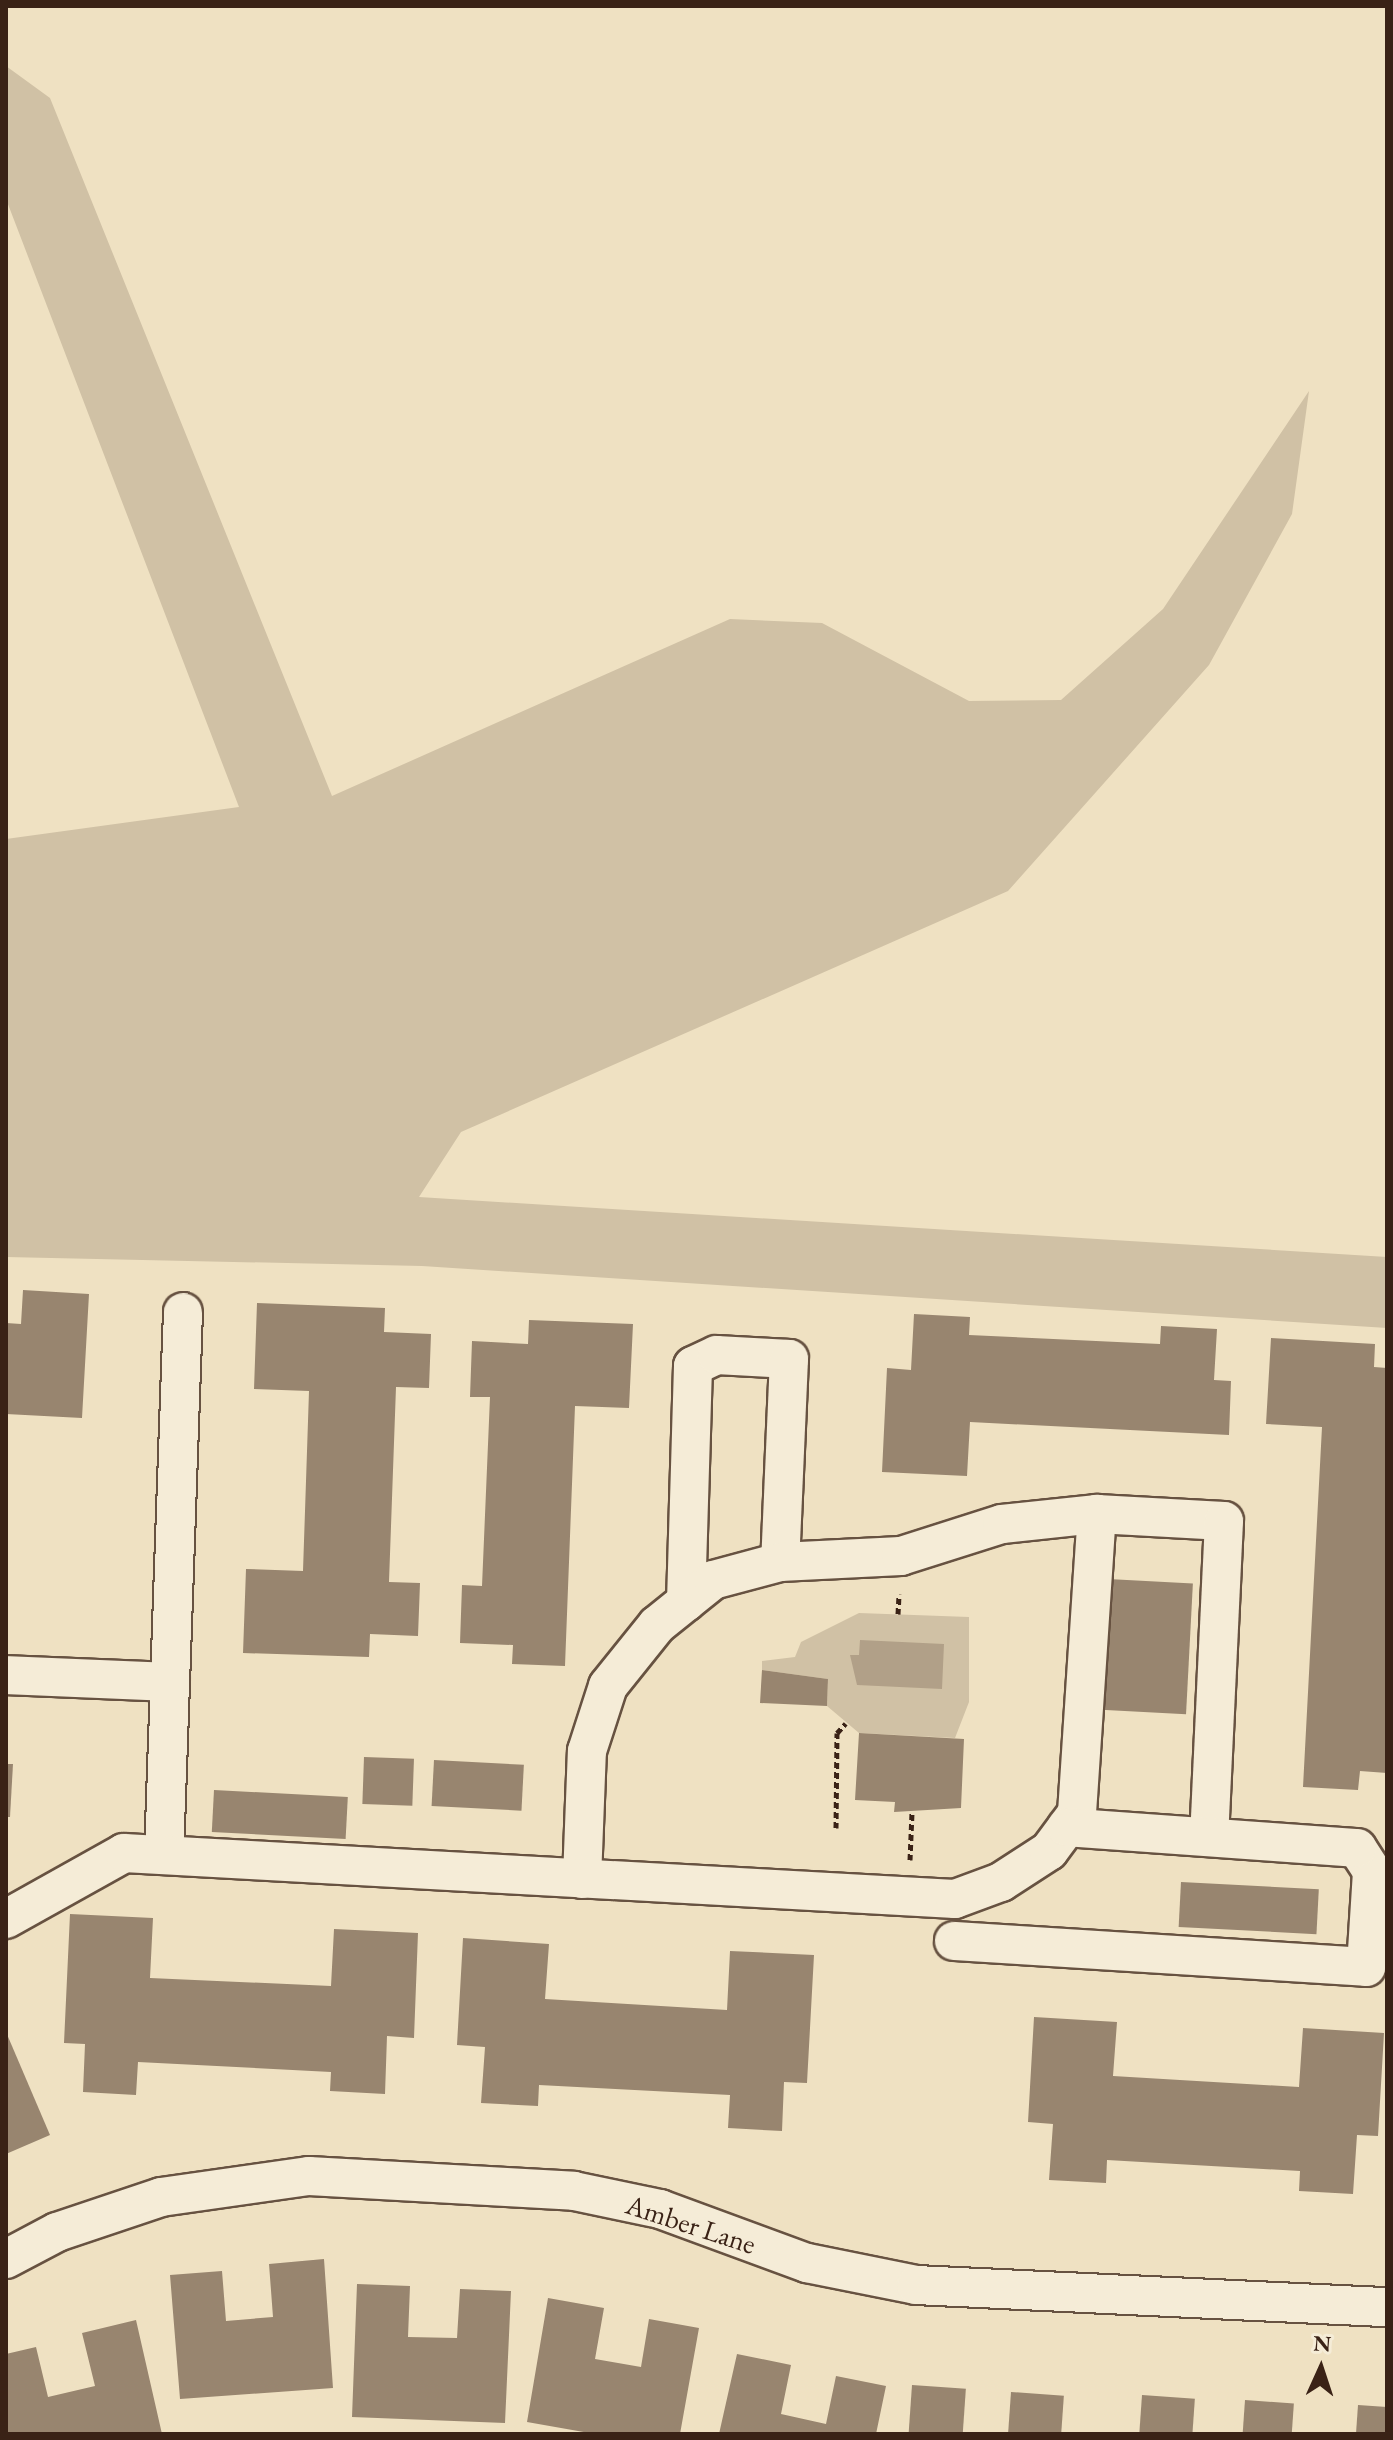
<!DOCTYPE html>
<style>
body{margin:0}
#map{position:relative;width:1393px;height:2440px;overflow:hidden;background:#efe1c2;font-family:"EB Garamond",serif}
div>[style]{position:absolute}
.green>*{inset:0;background:#d0c1a5}
.water>*{inset:0;background:#b1a088}
.building>*{inset:0;background:#98856f;transform-origin:0 0}
.path>*{height:5px;margin-top:-2.5px;transform-origin:0;background:repeating-linear-gradient(90deg,#3a2216 0 6px,transparent 0 10px)}
.roads{filter:drop-shadow(2px 0 #675241) drop-shadow(-2px 0 #675241) drop-shadow(0 2px #675241) drop-shadow(0 -2px #675241)}
.minor>*{height:38px;margin:-19px;padding:0 19px;transform-origin:19px;border-radius:19px;background:#f5ecd7}
span{translate:-50% -50%;white-space:nowrap;text-align:center;line-height:1.15;-webkit-text-stroke:8px #f5ecd7;paint-order:stroke}
.street-label{font-size:28px;color:#3a2216}
.frame{position:absolute;inset:0;border:8px solid #3a2216;pointer-events:none}
.north{position:absolute;left:1281px;top:2328px;width:80px;height:80px;-webkit-text-stroke:6px #f5ecd7;paint-order:stroke;rotate:3deg;font-size:22px;font-weight:700;line-height:32px;text-align:center;color:#3a2216}
.north::after{content:'';display:block;margin:auto;width:28px;height:36px;background:#3a2216;clip-path:polygon(50% 0,100% 100%,50% 72%,0 100%)}
</style>
<div id="map">
<div class="green">
<div style="clip-path:polygon(6px 66px,50px 98px,332px 796px,730px 619px,822px 623px,969px 701px,1061px 700px,1163px 609px,1309px 391px,1292px 514px,1209px 665px,1008px 891px,461px 1132px,419px 1197px,1387px 1257px,1387px 1328px,422px 1266px,6px 1257px,6px 839px,239px 807px,6px 199px)"></div>
<div style="clip-path:polygon(859px 1613px,969px 1617px,969px 1702px,955px 1738px,859px 1733px,827px 1706px,828px 1679px,762px 1670px,762px 1661px,795px 1657px,801px 1642px)"></div>
</div>
<div class="water">
<div style="clip-path:polygon(860px 1640px,944px 1644px,942px 1689px,857px 1685px,850px 1655px,859px 1655px)"></div>
</div>
<div class="building">
<div style="clip-path:polygon(23px 1290px,89px 1294px,82px 1418px,6px 1414px,6px 1323px,21px 1324px)"></div>
<div style="clip-path:polygon(257px 1303px,385px 1308px,384px 1332px,431px 1334px,429px 1388px,396px 1387px,389px 1582px,420px 1583px,418px 1636px,370px 1634px,369px 1657px,243px 1653px,246px 1569px,303px 1571px,309px 1391px,254px 1389px)"></div>
<div style="clip-path:polygon(914px 1314px,970px 1317px,969px 1335px,1160px 1344px,1161px 1326px,1217px 1329px,1214px 1380px,1231px 1381px,1229px 1435px,970px 1422px,967px 1476px,882px 1472px,887px 1368px,911px 1370px)"></div>
<div style="clip-path:polygon(529px 1320px,633px 1324px,629px 1408px,575px 1406px,565px 1666px,512px 1664px,513px 1645px,460px 1643px,462px 1585px,482px 1586px,490px 1397px,470px 1397px,472px 1341px,528px 1344px)"></div>
<div style="clip-path:polygon(1271px 1338px,1375px 1344px,1374px 1367px,1387px 1368px,1387px 1773px,1360px 1771px,1358px 1790px,1303px 1787px,1322px 1427px,1266px 1424px)"></div>
<div style="left:1108px;top:1579px;width:85px;height:131px;rotate:3deg"></div>
<div style="clip-path:polygon(762px 1670px,828px 1679px,827px 1706px,760px 1703px)"></div>
<div style="clip-path:polygon(859px 1733px,964px 1739px,961px 1808px,894px 1812px,895px 1802px,855px 1800px)"></div>
<div style="left:364px;top:1757px;width:50px;height:47px;rotate:2deg"></div>
<div style="left:434px;top:1760px;width:90px;height:46px;rotate:3deg"></div>
<div style="clip-path:polygon(6px 1764px,13px 1764px,10px 1817px,6px 1817px)"></div>
<div style="left:214px;top:1790px;width:134px;height:42px;rotate:3deg"></div>
<div style="left:1181px;top:1882px;width:138px;height:45px;rotate:3deg"></div>
<div style="clip-path:polygon(70px 1914px,153px 1918px,150px 1978px,331px 1986px,334px 1929px,418px 1933px,414px 2038px,387px 2036px,385px 2094px,330px 2091px,331px 2072px,138px 2062px,136px 2095px,83px 2092px,85px 2044px,64px 2043px)"></div>
<div style="clip-path:polygon(463px 1938px,549px 1944px,545px 1999px,727px 2010px,730px 1951px,814px 1955px,807px 2083px,784px 2082px,782px 2131px,728px 2128px,730px 2095px,539px 2085px,538px 2106px,481px 2103px,485px 2047px,457px 2045px)"></div>
<div style="clip-path:polygon(1034px 2017px,1117px 2022px,1113px 2076px,1299px 2087px,1303px 2028px,1384px 2033px,1378px 2136px,1357px 2135px,1353px 2194px,1299px 2191px,1300px 2171px,1107px 2160px,1106px 2183px,1049px 2180px,1053px 2124px,1028px 2122px)"></div>
<div style="clip-path:polygon(6px 2032px,50px 2135px,6px 2154px)"></div>
<div style="clip-path:polygon(324px 2259px,333px 2388px,180px 2399px,170px 2275px,222px 2271px,226px 2321px,273px 2317px,269px 2264px)"></div>
<div style="clip-path:polygon(357px 2284px,410px 2286px,408px 2337px,457px 2338px,460px 2289px,511px 2291px,505px 2423px,352px 2417px)"></div>
<div style="clip-path:polygon(548px 2298px,604px 2308px,595px 2359px,641px 2367px,649px 2319px,699px 2328px,680px 2434px,595px 2434px,527px 2422px)"></div>
<div style="clip-path:polygon(136px 2320px,162px 2434px,6px 2434px,6px 2354px,36px 2347px,48px 2397px,95px 2386px,82px 2333px)"></div>
<div style="clip-path:polygon(737px 2354px,791px 2365px,781px 2414px,826px 2424px,836px 2376px,886px 2386px,876px 2434px,719px 2434px)"></div>
<div style="left:912px;top:2385px;width:54px;height:49px;rotate:4deg"></div>
<div style="left:1011px;top:2392px;width:53px;height:42px;rotate:4deg"></div>
<div style="left:1142px;top:2395px;width:53px;height:39px;rotate:4deg"></div>
<div style="left:1245px;top:2400px;width:49px;height:34px;rotate:4deg"></div>
<div style="left:1358px;top:2405px;width:29px;height:29px;rotate:4deg"></div>
</div>
<div class="path">
<div style="left:898px;top:1614px;width:20px;rotate:-87deg"></div>
<div style="left:836px;top:1828px;width:95px;rotate:-89.4deg"></div>
<div style="left:837px;top:1733px;width:13px;rotate:-48deg"></div>
<div style="left:910px;top:1860px;width:47px;rotate:-87.6deg"></div>
</div>
<div class="roads">
<div class="minor">
<div style="left:686px;top:1602px;width:236px;rotate:-88.3deg"></div>
<div style="left:693px;top:1366px;width:26px;rotate:-25deg"></div>
<div style="left:717px;top:1355px;width:72px;rotate:3.2deg"></div>
<div style="left:789px;top:1359px;width:203px;rotate:92.5deg"></div>
<div style="left:6px;top:1675px;width:164px;rotate:2.4deg"></div>
<div style="left:164px;top:1855px;width:543px;rotate:-88deg"></div>
<div style="left:582px;top:1879px;width:128px;rotate:-87.8deg"></div>
<div style="left:587px;top:1751px;width:68px;rotate:-72.1deg"></div>
<div style="left:608px;top:1686px;width:78px;rotate:-51.2deg"></div>
<div style="left:657px;top:1625px;width:72px;rotate:-38.8deg"></div>
<div style="left:713px;top:1580px;width:69px;rotate:-15deg"></div>
<div style="left:780px;top:1562px;width:121px;rotate:-2.8deg"></div>
<div style="left:901px;top:1556px;width:106px;rotate:-17.6deg"></div>
<div style="left:1002px;top:1524px;width:96px;rotate:-6deg"></div>
<div style="left:1097px;top:1514px;width:127px;rotate:3.2deg"></div>
<div style="left:1224px;top:1521px;width:313px;rotate:92.7deg"></div>
<div style="left:6px;top:1919px;width:135px;rotate:-29.2deg"></div>
<div style="left:124px;top:1853px;width:832px;rotate:3.17deg"></div>
<div style="left:955px;top:1899px;width:49px;rotate:-20.3deg"></div>
<div style="left:1001px;top:1882px;width:57px;rotate:-32.9deg"></div>
<div style="left:1049px;top:1851px;width:47px;rotate:-53.6deg"></div>
<div style="left:1077px;top:1813px;width:300px;rotate:-86.2deg"></div>
<div style="left:954px;top:1941px;width:413px;rotate:3.6deg"></div>
<div style="left:1366px;top:1967px;width:96px;rotate:-86.4deg"></div>
<div style="left:1372px;top:1871px;width:27px;rotate:-123deg"></div>
<div style="left:1357px;top:1848px;width:291px;rotate:-175.9deg"></div>
<div style="left:6px;top:2259px;width:58px;rotate:-27.9deg"></div>
<div style="left:57px;top:2232px;width:110px;rotate:-18.6deg"></div>
<div style="left:161px;top:2197px;width:149px;rotate:-8.1deg"></div>
<div style="left:309px;top:2176px;width:265px;rotate:3.2deg"></div>
<div style="left:574px;top:2191px;width:88px;rotate:11.8deg"></div>
<div style="left:660px;top:2209px;width:157px;rotate:20.2deg"></div>
<div style="left:807px;top:2263px;width:111px;rotate:11.4deg"></div>
<div style="left:916px;top:2285px;width:472px;rotate:2.7deg"></div>
</div>
</div>
<div class="street-label">
<span style="left:691px;top:2224px;rotate:18deg">Amber Lane</span>
</div>
<div class="frame"></div>
<div class="north">N</div>
</div>
